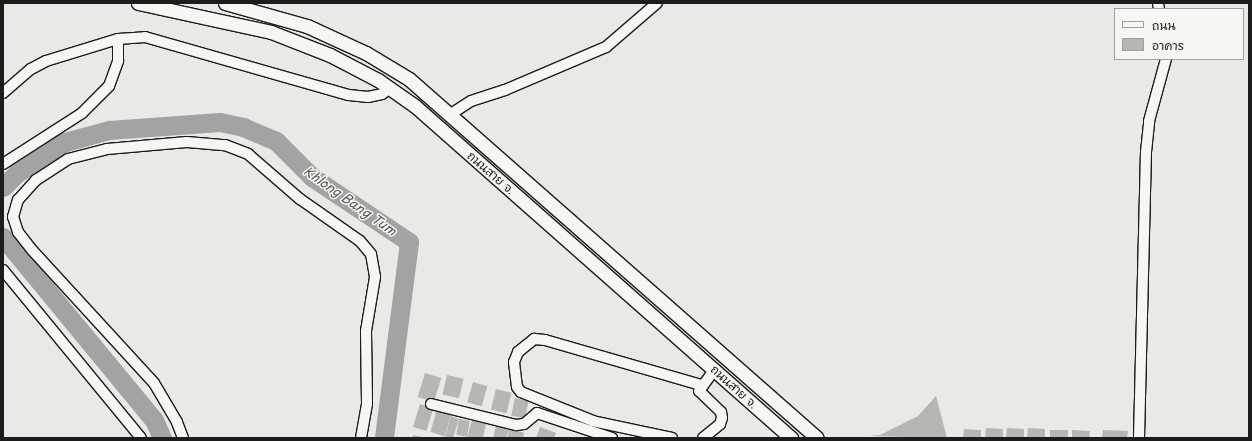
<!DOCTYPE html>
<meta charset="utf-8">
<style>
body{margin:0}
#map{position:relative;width:1252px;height:441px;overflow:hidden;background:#e9e9e5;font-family:"Playpen Sans","Playpen Sans Thai",sans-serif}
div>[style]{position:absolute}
.river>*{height:19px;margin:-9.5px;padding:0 9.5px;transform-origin:9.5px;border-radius:9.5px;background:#a3a3a1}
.building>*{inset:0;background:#b6b6b3;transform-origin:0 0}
.roads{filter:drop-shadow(1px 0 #1c1c1c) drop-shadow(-1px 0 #1c1c1c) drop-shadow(0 1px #1c1c1c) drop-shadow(0 -1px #1c1c1c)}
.minor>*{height:10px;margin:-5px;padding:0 5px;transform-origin:5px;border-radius:5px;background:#f6f6f2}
.major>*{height:13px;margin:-6.5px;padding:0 6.5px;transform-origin:6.5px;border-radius:6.5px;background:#f6f6f2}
span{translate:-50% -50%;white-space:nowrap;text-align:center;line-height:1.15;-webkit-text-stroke:3px #f6f6f2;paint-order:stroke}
.street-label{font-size:12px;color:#1c1c1c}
.water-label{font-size:13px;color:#525251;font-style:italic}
.frame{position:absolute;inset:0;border:4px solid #1c1c1c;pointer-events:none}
.legend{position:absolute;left:1114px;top:8px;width:130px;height:52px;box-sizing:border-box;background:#f6f6f2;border:1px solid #9f9f9c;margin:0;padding:5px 7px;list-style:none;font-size:12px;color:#1c1c1c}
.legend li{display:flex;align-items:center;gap:8px;height:20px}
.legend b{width:20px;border:1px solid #9f9f9c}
</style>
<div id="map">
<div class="river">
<div style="left:3px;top:187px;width:20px;rotate:-45deg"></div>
<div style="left:17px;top:173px;width:57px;rotate:-32.9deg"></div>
<div style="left:65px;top:142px;width:46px;rotate:-15.3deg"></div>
<div style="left:109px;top:130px;width:111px;rotate:-4.1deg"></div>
<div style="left:220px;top:122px;width:24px;rotate:12deg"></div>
<div style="left:243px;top:127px;width:36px;rotate:23deg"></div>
<div style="left:276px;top:141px;width:51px;rotate:45deg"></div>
<div style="left:312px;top:177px;width:117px;rotate:33.8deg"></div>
<div style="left:409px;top:242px;width:198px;rotate:97.3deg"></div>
<div style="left:3px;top:237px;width:237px;rotate:50.5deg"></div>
<div style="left:154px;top:420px;width:20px;rotate:66deg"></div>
</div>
<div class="building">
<div style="left:425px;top:373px;width:17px;height:25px;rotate:17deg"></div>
<div style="left:447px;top:375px;width:17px;height:20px;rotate:13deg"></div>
<div style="left:473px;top:382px;width:15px;height:21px;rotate:16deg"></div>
<div style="left:496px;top:389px;width:16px;height:21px;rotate:14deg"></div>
<div style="clip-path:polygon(936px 396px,947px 438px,869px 436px,880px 435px,918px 416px)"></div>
<div style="left:515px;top:398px;width:14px;height:18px;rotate:12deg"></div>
<div style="left:420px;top:404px;width:14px;height:24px;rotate:17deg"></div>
<div style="left:437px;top:409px;width:15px;height:24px;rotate:16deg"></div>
<div style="clip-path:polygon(451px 416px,459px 419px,453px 438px,449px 438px,445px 437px)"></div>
<div style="left:459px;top:419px;width:11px;height:16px;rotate:10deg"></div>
<div style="clip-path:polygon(472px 420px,486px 424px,483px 438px,467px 438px)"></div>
<div style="clip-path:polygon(496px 426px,509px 430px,506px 438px,493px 438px)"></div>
<div style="clip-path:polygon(540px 427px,556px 433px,554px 438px,536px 438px)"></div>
<div style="clip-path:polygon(510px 428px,524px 433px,523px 438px,507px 438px)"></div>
<div style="clip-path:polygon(986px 428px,1003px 429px,1003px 438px,985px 438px)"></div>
<div style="clip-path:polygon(1007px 428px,1024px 429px,1024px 438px,1006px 438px)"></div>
<div style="clip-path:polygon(1028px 428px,1045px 429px,1045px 438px,1027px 438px)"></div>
<div style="clip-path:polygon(964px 429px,981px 430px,981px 438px,963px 438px)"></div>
<div style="left:1050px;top:430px;width:18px;height:8px"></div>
<div style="clip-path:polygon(1072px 430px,1090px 431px,1089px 438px,1072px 438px)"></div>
<div style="clip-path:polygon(1103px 430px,1128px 431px,1127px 438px,1102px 438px)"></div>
<div style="clip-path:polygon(413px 435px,423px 437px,423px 438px,412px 438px)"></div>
</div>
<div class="roads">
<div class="minor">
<div style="left:1158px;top:3px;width:6px;rotate:81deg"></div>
<div style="left:3px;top:93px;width:37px;rotate:-41deg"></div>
<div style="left:31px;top:69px;width:17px;rotate:-28deg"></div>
<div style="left:46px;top:61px;width:75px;rotate:-17deg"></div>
<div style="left:118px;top:39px;width:27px;rotate:-4deg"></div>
<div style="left:145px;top:37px;width:212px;rotate:15.9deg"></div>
<div style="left:349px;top:95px;width:19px;rotate:6deg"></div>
<div style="left:368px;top:97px;width:14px;rotate:-12deg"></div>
<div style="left:382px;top:94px;width:10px;rotate:-37deg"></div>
<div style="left:451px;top:114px;width:24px;rotate:-33deg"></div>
<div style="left:471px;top:101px;width:36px;rotate:-18deg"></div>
<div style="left:505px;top:90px;width:110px;rotate:-23.1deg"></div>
<div style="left:606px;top:47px;width:67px;rotate:-40.8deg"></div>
<div style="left:3px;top:164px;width:94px;rotate:-32.8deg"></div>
<div style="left:82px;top:113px;width:38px;rotate:-45deg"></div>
<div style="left:109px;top:86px;width:27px;rotate:-70deg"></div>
<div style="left:118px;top:61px;width:22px;rotate:-90deg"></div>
<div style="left:3px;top:270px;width:217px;rotate:50.6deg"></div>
<div style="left:431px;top:404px;width:88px;rotate:13.9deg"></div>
<div style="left:516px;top:425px;width:8px;rotate:-7deg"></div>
<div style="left:524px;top:424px;width:17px;rotate:-40deg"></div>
<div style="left:537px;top:413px;width:79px;rotate:18.4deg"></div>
<div style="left:183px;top:438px;width:17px;rotate:-111deg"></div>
<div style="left:177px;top:422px;width:45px;rotate:-120.5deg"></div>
<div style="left:154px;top:383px;width:180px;rotate:-132.5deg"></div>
<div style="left:32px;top:250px;width:23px;rotate:-128deg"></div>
<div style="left:18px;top:232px;width:16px;rotate:-108deg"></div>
<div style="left:13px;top:217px;width:18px;rotate:-74deg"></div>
<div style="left:18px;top:200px;width:27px;rotate:-48deg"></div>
<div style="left:36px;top:180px;width:38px;rotate:-33deg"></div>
<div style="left:68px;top:159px;width:40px;rotate:-14.4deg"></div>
<div style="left:107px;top:149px;width:80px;rotate:-5deg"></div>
<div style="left:187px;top:142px;width:38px;rotate:5deg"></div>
<div style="left:225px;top:145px;width:25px;rotate:21deg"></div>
<div style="left:248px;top:154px;width:69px;rotate:40.9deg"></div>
<div style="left:300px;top:199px;width:73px;rotate:35deg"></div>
<div style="left:360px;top:241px;width:17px;rotate:50deg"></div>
<div style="left:371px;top:254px;width:23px;rotate:80deg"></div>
<div style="left:375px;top:277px;width:55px;rotate:99.5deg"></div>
<div style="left:366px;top:331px;width:73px;rotate:89.2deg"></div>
<div style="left:367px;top:404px;width:35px;rotate:100deg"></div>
<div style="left:672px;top:438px;width:81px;rotate:-167.9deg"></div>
<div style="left:593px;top:421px;width:78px;rotate:-158.1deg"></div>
<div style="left:521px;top:392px;width:6px;rotate:-129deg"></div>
<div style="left:517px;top:387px;width:25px;rotate:-97deg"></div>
<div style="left:514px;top:362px;width:11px;rotate:-68deg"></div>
<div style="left:518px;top:352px;width:21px;rotate:-39deg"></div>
<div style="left:534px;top:339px;width:11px;rotate:5deg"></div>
<div style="left:545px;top:340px;width:162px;rotate:16.1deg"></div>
<div style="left:703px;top:438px;width:22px;rotate:-39deg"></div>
<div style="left:720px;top:424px;width:6px;rotate:-72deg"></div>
<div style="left:722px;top:418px;width:6px;rotate:-99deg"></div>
<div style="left:721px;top:412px;width:30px;rotate:-136deg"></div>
<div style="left:699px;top:391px;width:27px;rotate:-54deg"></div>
<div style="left:1139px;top:438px;width:286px;rotate:-88.6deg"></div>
<div style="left:1146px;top:152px;width:31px;rotate:-84deg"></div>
<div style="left:1149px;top:121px;width:64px;rotate:-74.7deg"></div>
</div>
<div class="major">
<div style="left:138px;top:3px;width:136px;rotate:12.3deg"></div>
<div style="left:271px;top:32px;width:63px;rotate:21.3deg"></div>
<div style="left:330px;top:55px;width:54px;rotate:27.5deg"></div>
<div style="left:378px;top:80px;width:45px;rotate:35.1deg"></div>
<div style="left:415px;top:106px;width:502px;rotate:41.44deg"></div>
<div style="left:225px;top:3px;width:85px;rotate:15.7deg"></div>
<div style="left:307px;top:26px;width:65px;rotate:24.6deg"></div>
<div style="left:366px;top:53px;width:50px;rotate:31.2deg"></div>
<div style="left:409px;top:79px;width:543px;rotate:41.34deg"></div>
</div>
</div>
<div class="street-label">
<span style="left:491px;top:173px;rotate:41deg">ถนนสาย จ.</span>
<span style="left:734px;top:387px;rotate:42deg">ถนนสาย จ.</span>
</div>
<div class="water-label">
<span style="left:350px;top:201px;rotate:35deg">Khlong Bang Tum</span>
</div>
<div class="frame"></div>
<ul class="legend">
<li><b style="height:5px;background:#f6f6f2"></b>ถนน</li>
<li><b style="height:11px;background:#b6b6b3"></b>อาคาร</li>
</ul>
</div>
